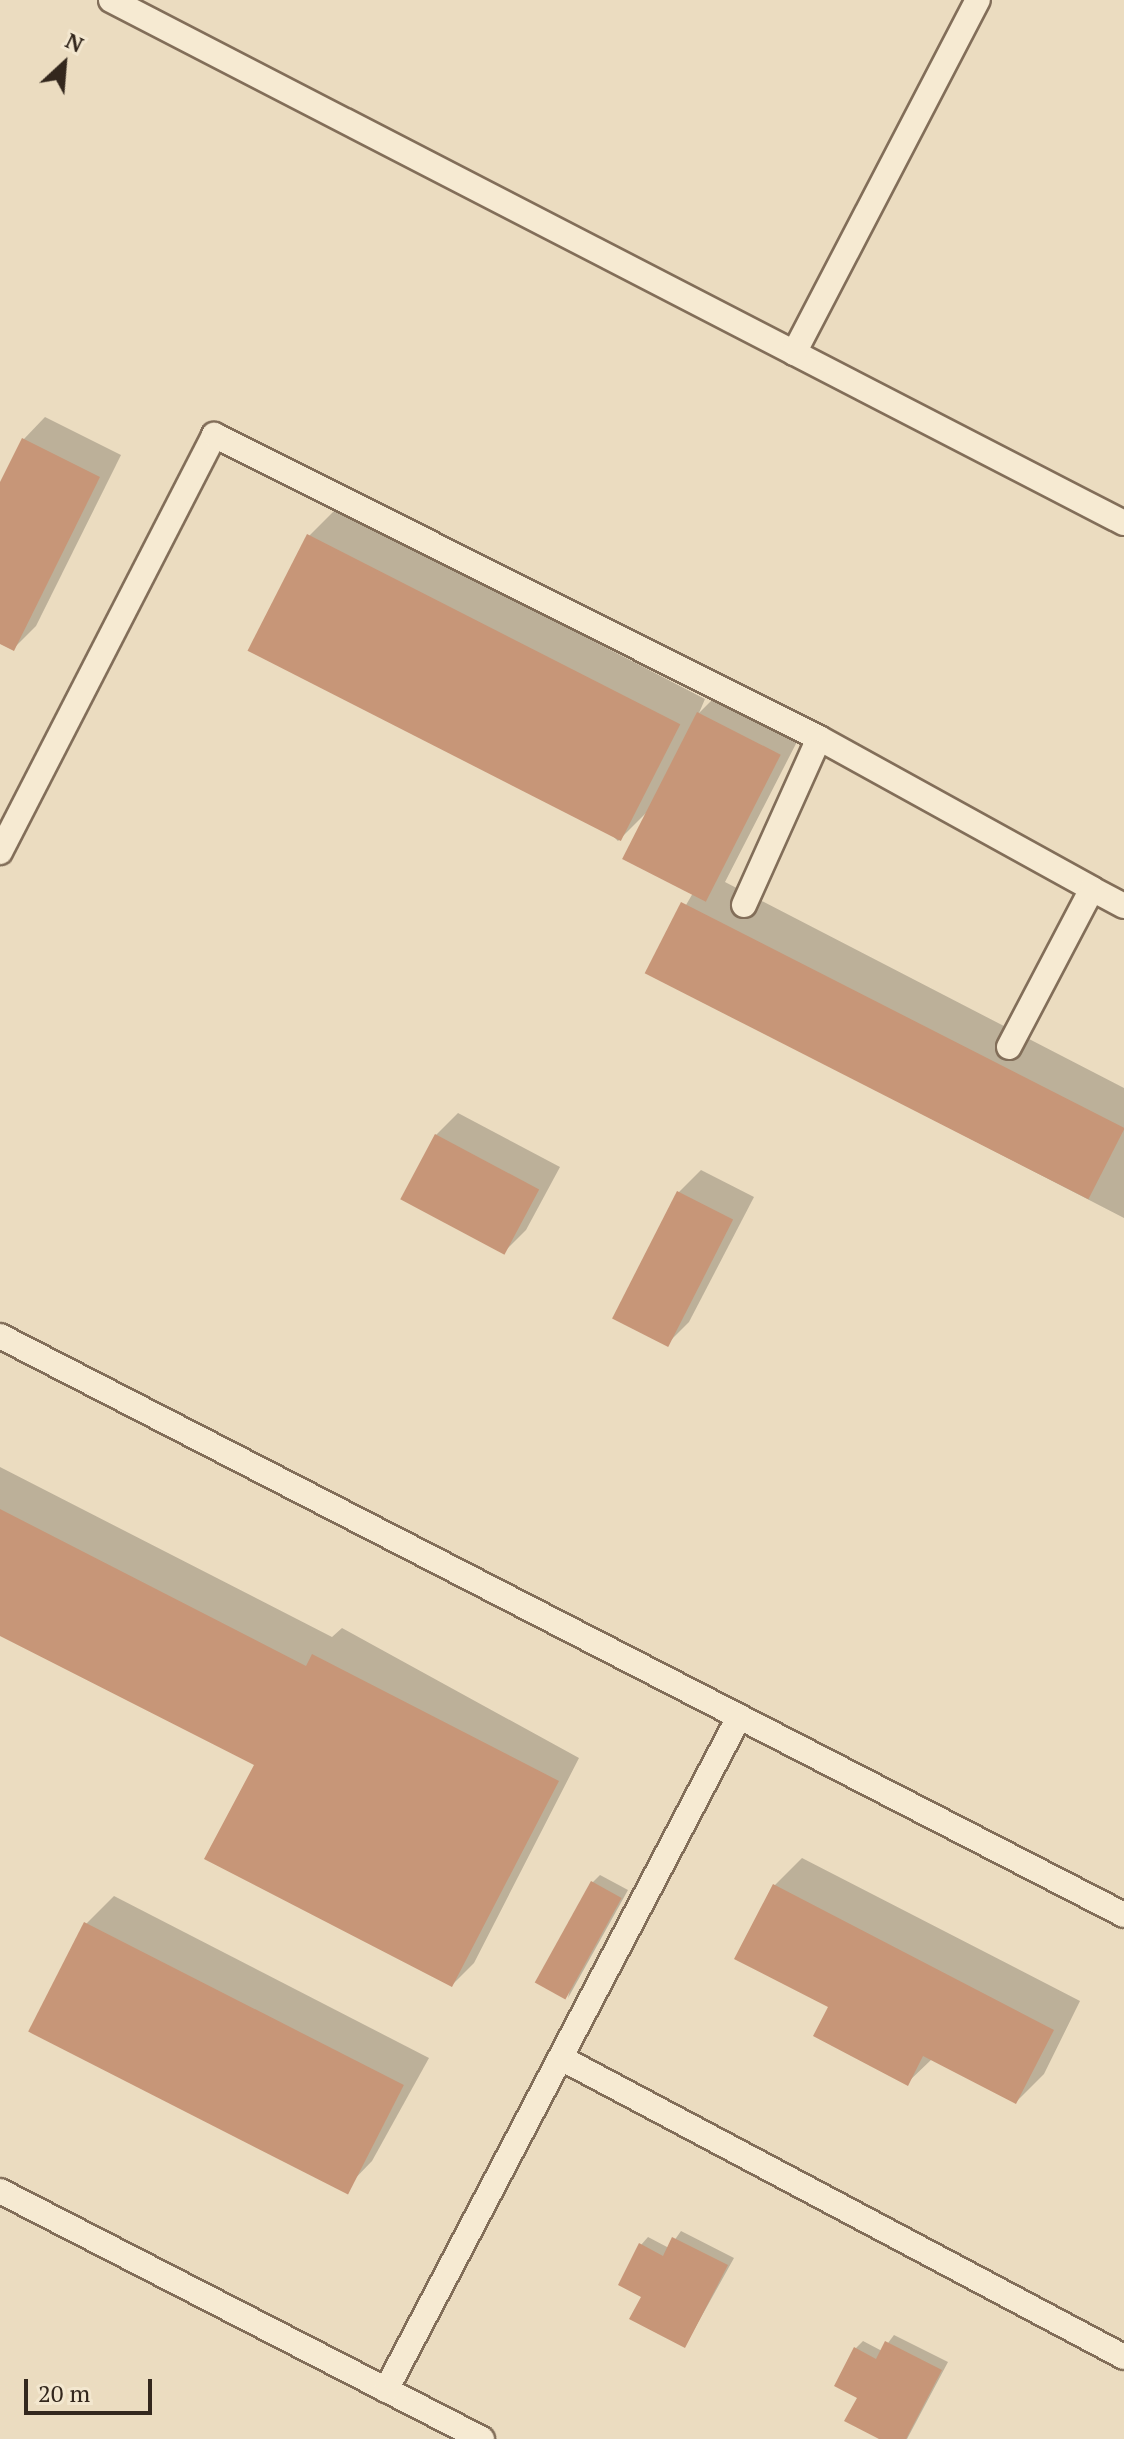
<!DOCTYPE html>
<style>
body{margin:0}
#map{position:relative;width:1124px;height:2439px;overflow:hidden;background:#ebdcc0;font-family:"PT Serif",serif}
div>[style]{position:absolute}
.shadow>*{inset:0;background:#0003}
.building>*{inset:0;background:#c79678;transform-origin:0 0}
.roads{filter:drop-shadow(2px 0 #826e59) drop-shadow(-2px 0 #826e59) drop-shadow(0 2px #826e59) drop-shadow(0 -2px #826e59)}
.lane>*{height:24px;margin:-12px;padding:0 12px;transform-origin:12px;border-radius:12px;background:#f6ead2}
span{translate:-50% -50%;white-space:nowrap;text-align:center;line-height:1.15;-webkit-text-stroke:7px #f3e7cf;paint-order:stroke}
.north{position:absolute;left:24px;top:24px;width:80px;height:80px;-webkit-text-stroke:6px #f3e7cf;paint-order:stroke;rotate:26deg;font-size:22px;font-weight:700;line-height:32px;text-align:center;color:#33271d}
.north::after{content:'';display:block;margin:auto;width:28px;height:36px;background:#33271d;clip-path:polygon(50% 0,100% 100%,50% 72%,0 100%)}
.scale{position:absolute;left:24px;top:2379px;width:128px;height:36px;box-sizing:border-box;border:4px solid #33271d;border-top:0;padding-left:10px;font-size:24px;line-height:28px;white-space:nowrap;color:#33271d;-webkit-text-stroke:6px #f3e7cf;paint-order:stroke}
</style>
<div id="map">
<div class="shadow">
<div style="clip-path:polygon(45px 417px,121px 455px,36px 626px,14px 648px,0 642px,0 486px,23px 440px)"></div>
<div style="clip-path:polygon(337px 508px,705px 699px,699px 713px,720px 692px,802px 732px,725px 882px,1124px 1088px,1124px 1218px,647px 972px,693px 893px,649px 810px,618px 841px,309px 536px)"></div>
<div style="clip-path:polygon(458px 1113px,560px 1167px,526px 1230px,504px 1252px,436px 1135px)"></div>
<div style="clip-path:polygon(701px 1170px,754px 1197px,689px 1322px,667px 1344px,614px 1317px,679px 1192px)"></div>
<div style="clip-path:polygon(0 1467px,332px 1637px,342px 1628px,579px 1758px,474px 1963px,452px 1985px,256px 1764px,0 1633px)"></div>
<div style="clip-path:polygon(802px 1858px,1080px 2001px,1044px 2074px,1016px 2102px,932px 2059px,907px 2083px,774px 1886px)"></div>
<div style="clip-path:polygon(600px 1875px,628px 1890px,568px 1998px,593px 1882px)"></div>
<div style="clip-path:polygon(114px 1896px,429px 2058px,372px 2161px,345px 2189px,86px 1924px)"></div>
<div style="clip-path:polygon(681px 2231px,734px 2258px,685px 2346px,643px 2296px,641px 2245px,648px 2237px,669px 2248px)"></div>
<div style="clip-path:polygon(894px 2335px,948px 2362px,907px 2439px,883px 2439px,856px 2348px,863px 2341px,882px 2351px)"></div>
</div>
<div class="building">
<div style="clip-path:polygon(22px 438px,100px 477px,14px 651px,0 644px,0 482px)"></div>
<div style="left:307px;top:534px;width:419px;height:131px;rotate:27deg"></div>
<div style="left:697px;top:712px;width:94px;height:165px;rotate:27deg"></div>
<div style="left:681px;top:902px;width:498px;height:80px;rotate:27deg"></div>
<div style="left:435px;top:1134px;width:118px;height:74px;rotate:28deg"></div>
<div style="left:677px;top:1191px;width:63px;height:143px;rotate:27deg"></div>
<div style="clip-path:polygon(0 1509px,306px 1666px,312px 1654px,559px 1781px,452px 1987px,204px 1859px,254px 1765px,0 1636px)"></div>
<div style="left:591px;top:1881px;width:35px;height:116px;rotate:29deg"></div>
<div style="clip-path:polygon(773px 1884px,1054px 2030px,1016px 2104px,923px 2056px,908px 2086px,813px 2036px,828px 2007px,734px 1959px)"></div>
<div style="left:84px;top:1922px;width:359px;height:123px;rotate:27deg"></div>
<div style="clip-path:polygon(672px 2237px,728px 2265px,685px 2348px,629px 2319px,641px 2297px,618px 2285px,639px 2243px,663px 2256px)"></div>
<div style="clip-path:polygon(885px 2341px,942px 2370px,906px 2439px,879px 2439px,844px 2421px,857px 2398px,834px 2386px,854px 2347px,876px 2359px)"></div>
</div>
<div class="roads">
<div class="lane">
<div style="left:111px;top:0;width:1140px;rotate:27.31deg"></div>
<div style="left:794px;top:353px;width:398px;rotate:-62.5deg"></div>
<div style="left:0;top:852px;width:469px;rotate:-62.8deg"></div>
<div style="left:214px;top:435px;width:677px;rotate:26.6deg"></div>
<div style="left:744px;top:905px;width:183px;rotate:-65.8deg"></div>
<div style="left:819px;top:738px;width:312px;rotate:28.9deg"></div>
<div style="left:1009px;top:1047px;width:178px;rotate:-62.3deg"></div>
<div style="left:1092px;top:889px;width:36px;rotate:28deg"></div>
<div style="left:0;top:1336px;width:1264px;rotate:27.25deg"></div>
<div style="left:561px;top:2058px;width:637px;rotate:27.97deg"></div>
<div style="left:0;top:2191px;width:542px;rotate:27.23deg"></div>
<div style="left:386px;top:2390px;width:760px;rotate:-62.32deg"></div>
</div>
</div>
<div class="north">N</div>
<div class="scale">20 m</div>
</div>
